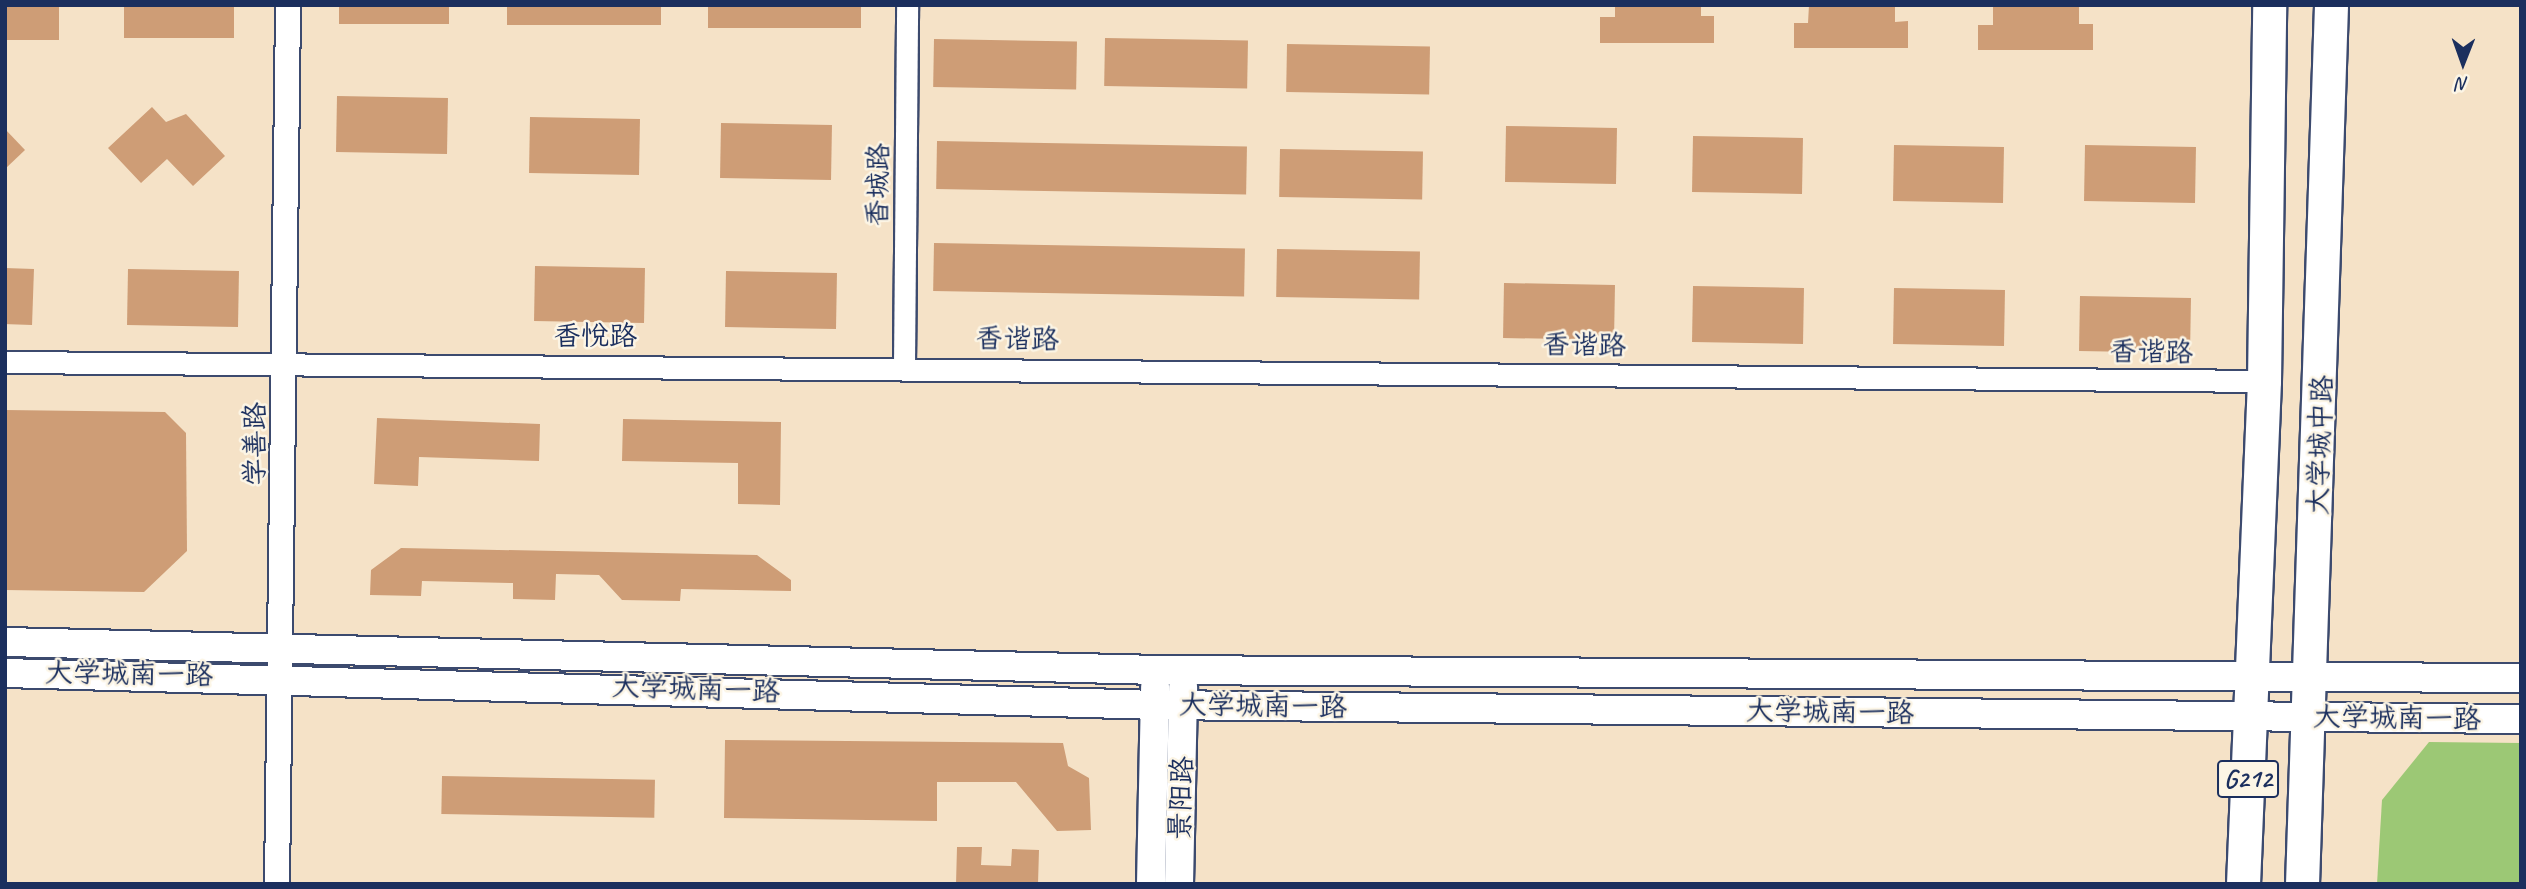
<!DOCTYPE html>
<meta charset="utf-8">
<style>
body{margin:0}
#map{position:relative;width:2526px;height:889px;overflow:hidden;background:#f5e2c7;font-family:Caveat,"LXGW WenKai TC",sans-serif}
div>[style]{position:absolute}
.green>*{inset:0;background:#9cc875}
.building>*{inset:0;background:#ce9d76;transform-origin:0 0}
.roads{filter:drop-shadow(2px 0 #3c4a6e) drop-shadow(-2px 0 #3c4a6e) drop-shadow(0 2px #3c4a6e) drop-shadow(0 -2px #3c4a6e)}
.minor>*{height:21px;margin:-10.5px;padding:0 10.5px;transform-origin:10.5px;border-radius:10.5px;background:#fff}
.tertiary>*{height:24px;margin:-12px;padding:0 12px;transform-origin:12px;border-radius:12px;background:#fff}
.secondary>*{height:28px;margin:-14px;padding:0 14px;transform-origin:14px;border-radius:14px;background:#fff}
.trunk>*{height:33px;margin:-16.5px;padding:0 16.5px;transform-origin:16.5px;border-radius:16.5px;background:#fff}
span{translate:-50% -50%;white-space:nowrap;text-align:center;line-height:1.15;-webkit-text-stroke:5px #fcf5e5;paint-order:stroke}
.shield-label span{padding:2px 5px;background:#fcf5e5;border:2px solid;border-radius:5px;-webkit-text-stroke-width:0}
.shield-label{font-size:26px;color:#1b2f5e;font-weight:700}
.street-label{font-size:28px;color:#1b2f5e}
.frame{position:absolute;inset:0;border:7px solid #1b2f5e;pointer-events:none}
.north{position:absolute;left:2428px;top:28px;width:70px;height:70px;-webkit-text-stroke:5px #fcf5e5;paint-order:stroke;rotate:181deg;font-size:19px;font-weight:700;line-height:28px;text-align:center;color:#1b2f5e}
.north::after{content:'';display:block;margin:auto;width:24px;height:32px;background:#1b2f5e;clip-path:polygon(50% 0,100% 100%,50% 72%,0 100%)}
</style>
<div id="map">
<div class="green">
<div style="clip-path:polygon(2429px 742px,2521px 743px,2521px 884px,2377px 884px,2382px 800px)"></div>
</div>
<div class="building">
<div style="left:5px;top:5px;width:54px;height:35px"></div>
<div style="left:124px;top:5px;width:110px;height:33px"></div>
<div style="left:339px;top:5px;width:110px;height:19px"></div>
<div style="left:507px;top:5px;width:154px;height:20px"></div>
<div style="left:708px;top:5px;width:153px;height:23px"></div>
<div style="clip-path:polygon(1615px 5px,1701px 5px,1701px 16px,1714px 16px,1714px 43px,1600px 43px,1600px 17px,1615px 17px)"></div>
<div style="clip-path:polygon(1809px 5px,1895px 5px,1895px 22px,1908px 21px,1908px 48px,1794px 48px,1794px 23px,1808px 23px)"></div>
<div style="clip-path:polygon(1993px 5px,2079px 5px,2079px 24px,2093px 24px,2093px 50px,1978px 50px,1978px 25px,1993px 25px)"></div>
<div style="left:1105px;top:38px;width:143px;height:48px;rotate:1deg"></div>
<div style="left:934px;top:39px;width:143px;height:48px;rotate:1deg"></div>
<div style="left:1287px;top:44px;width:143px;height:48px;rotate:1deg"></div>
<div style="left:337px;top:96px;width:111px;height:56px;rotate:1deg"></div>
<div style="clip-path:polygon(152px 107px,166px 122px,186px 114px,225px 156px,193px 186px,167px 159px,141px 183px,108px 148px)"></div>
<div style="left:530px;top:117px;width:110px;height:56px;rotate:1deg"></div>
<div style="left:721px;top:123px;width:111px;height:55px;rotate:1deg"></div>
<div style="left:1506px;top:126px;width:111px;height:56px;rotate:1deg"></div>
<div style="clip-path:polygon(5px 129px,25px 150px,5px 169px)"></div>
<div style="left:1693px;top:136px;width:110px;height:56px;rotate:1deg"></div>
<div style="left:937px;top:141px;width:310px;height:48px;rotate:1deg"></div>
<div style="left:1894px;top:145px;width:110px;height:56px;rotate:1deg"></div>
<div style="left:2085px;top:145px;width:111px;height:56px;rotate:1deg"></div>
<div style="left:1280px;top:149px;width:143px;height:48px;rotate:1deg"></div>
<div style="left:934px;top:243px;width:311px;height:48px;rotate:1deg"></div>
<div style="left:1277px;top:249px;width:143px;height:48px;rotate:1deg"></div>
<div style="left:535px;top:266px;width:110px;height:55px;rotate:1deg"></div>
<div style="left:5px;top:268px;width:29px;height:56px;rotate:2deg"></div>
<div style="left:128px;top:269px;width:111px;height:56px;rotate:1deg"></div>
<div style="left:726px;top:271px;width:111px;height:56px;rotate:1deg"></div>
<div style="left:1504px;top:283px;width:111px;height:55px;rotate:1deg"></div>
<div style="left:1693px;top:286px;width:111px;height:56px;rotate:1deg"></div>
<div style="left:1894px;top:288px;width:111px;height:56px;rotate:1deg"></div>
<div style="left:2080px;top:296px;width:111px;height:55px;rotate:1deg"></div>
<div style="clip-path:polygon(5px 410px,165px 412px,186px 433px,187px 551px,144px 592px,5px 590px)"></div>
<div style="clip-path:polygon(377px 418px,540px 424px,539px 461px,419px 457px,418px 486px,374px 484px)"></div>
<div style="clip-path:polygon(623px 419px,781px 422px,780px 505px,738px 504px,738px 463px,622px 461px)"></div>
<div style="clip-path:polygon(401px 548px,757px 555px,791px 580px,791px 591px,681px 589px,680px 601px,622px 600px,599px 575px,556px 574px,555px 600px,513px 599px,513px 583px,422px 581px,421px 596px,370px 595px,371px 570px)"></div>
<div style="clip-path:polygon(725px 740px,1063px 743px,1068px 766px,1089px 778px,1091px 830px,1057px 831px,1016px 782px,937px 782px,937px 821px,724px 818px)"></div>
<div style="left:442px;top:776px;width:213px;height:38px;rotate:1deg"></div>
<div style="clip-path:polygon(957px 847px,982px 847px,981px 865px,1011px 866px,1012px 849px,1039px 850px,1038px 884px,956px 884px)"></div>
</div>
<div class="roads">
<div class="minor">
<div style="left:5px;top:362px;width:2259px;rotate:0.48deg"></div>
<div style="left:904px;top:365px;width:360px;rotate:-89.5deg"></div>
</div>
<div class="tertiary">
<div style="left:277px;top:884px;width:879px;rotate:-89.28deg"></div>
</div>
<div class="secondary">
<div style="left:5px;top:642px;width:1151px;rotate:1.39deg"></div>
<div style="left:1156px;top:670px;width:1365px;rotate:0.34deg"></div>
<div style="left:5px;top:673px;width:1150px;rotate:1.59deg"></div>
<div style="left:1155px;top:705px;width:1366px;rotate:0.59deg"></div>
<div style="left:1151px;top:884px;width:197px;rotate:-88.8deg"></div>
<div style="left:1179px;top:884px;width:197px;rotate:-88.8deg"></div>
</div>
<div class="trunk">
<div style="left:2243px;top:884px;width:503px;rotate:-87.61deg"></div>
<div style="left:2264px;top:381px;width:376px;rotate:-89.2deg"></div>
<div style="left:2302px;top:884px;width:879px;rotate:-88.11deg"></div>
</div>
</div>
<div class="shield-label">
<span style="left:2248px;top:779px">G212</span>
</div>
<div class="street-label">
<span style="left:878px;top:185px;rotate:-89deg">香城路</span>
<span style="left:595px;top:336px">香悦路</span>
<span style="left:1017px;top:339px;rotate:1deg">香谐路</span>
<span style="left:1584px;top:345px;rotate:1deg">香谐路</span>
<span style="left:2151px;top:352px;rotate:1deg">香谐路</span>
<span style="left:255px;top:444px;rotate:-90deg">学善路</span>
<span style="left:2320px;top:445px;rotate:-88deg">大学城中路</span>
<span style="left:129px;top:674px;rotate:1deg">大学城南一路</span>
<span style="left:696px;top:689px;rotate:2deg">大学城南一路</span>
<span style="left:1263px;top:706px;rotate:1deg">大学城南一路</span>
<span style="left:1830px;top:712px;rotate:1deg">大学城南一路</span>
<span style="left:2397px;top:718px;rotate:1deg">大学城南一路</span>
<span style="left:1181px;top:798px;rotate:-88deg">景阳路</span>
</div>
<div class="frame"></div>
<div class="north">N</div>
</div>
